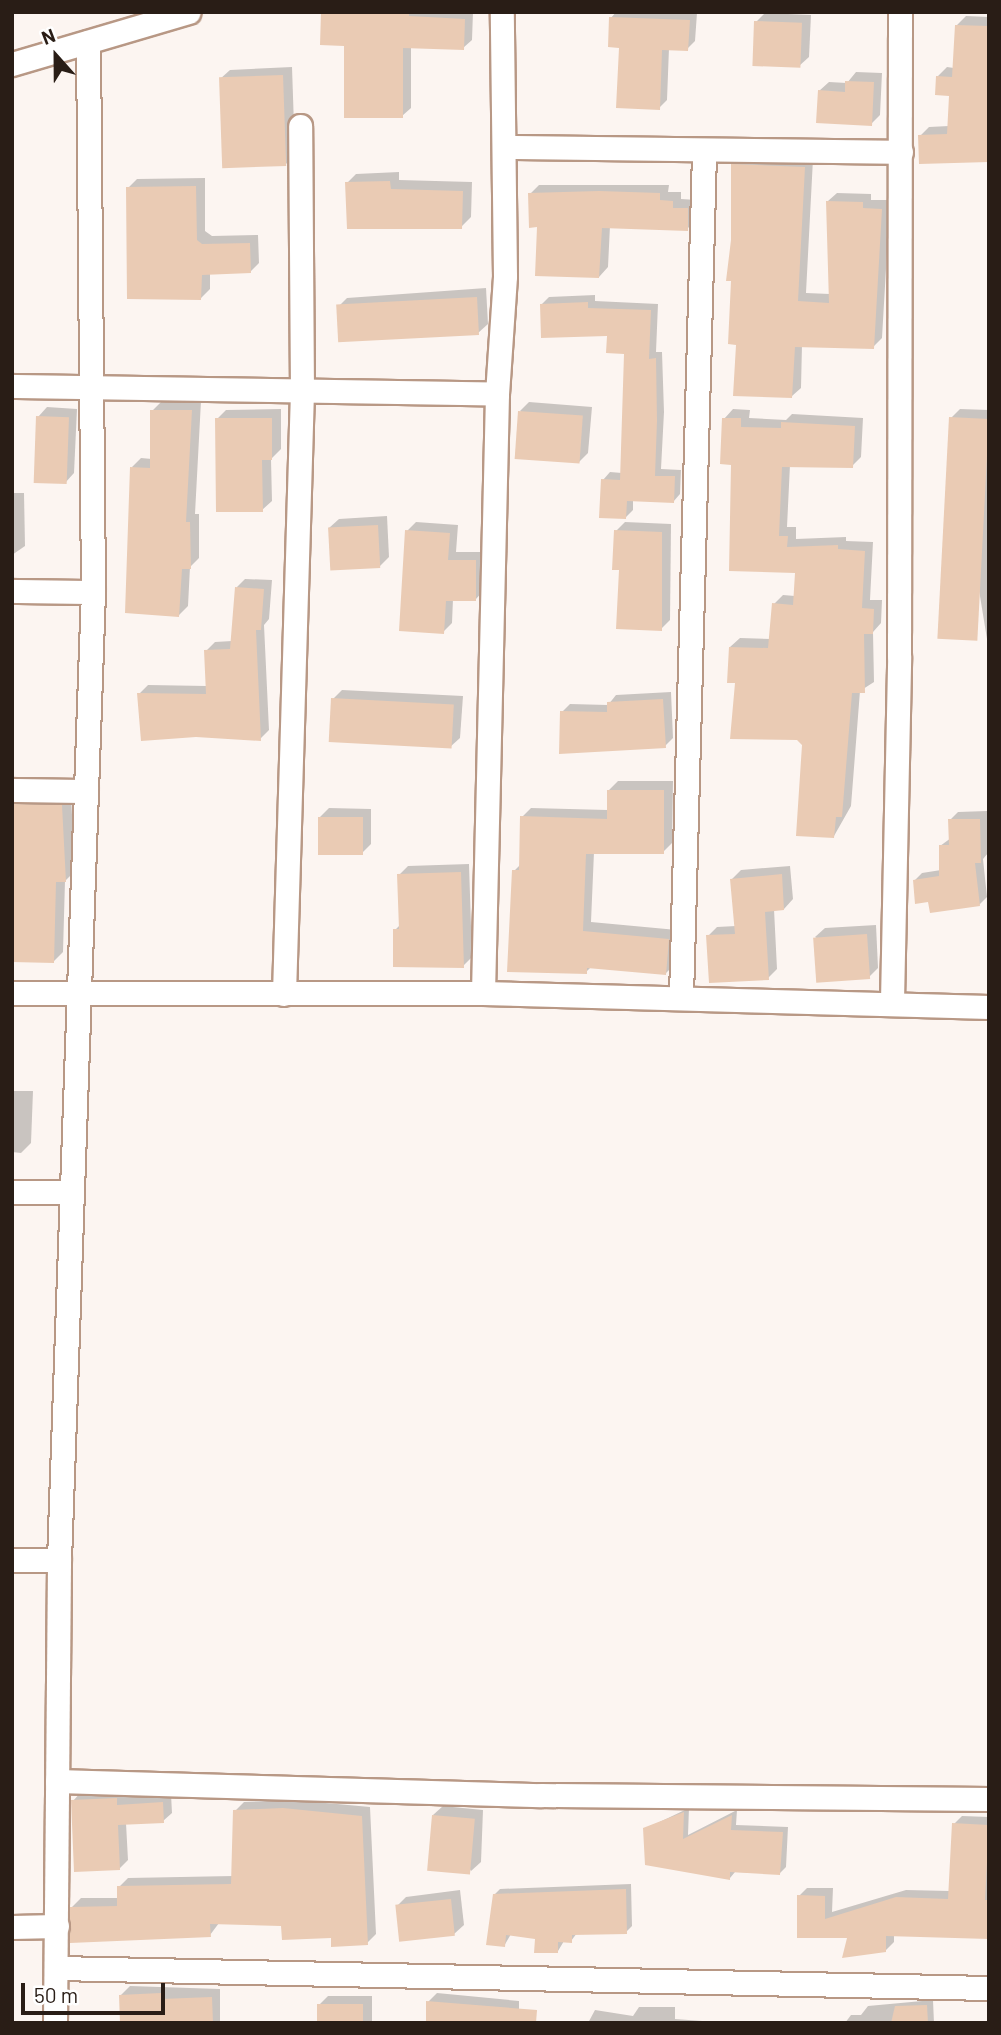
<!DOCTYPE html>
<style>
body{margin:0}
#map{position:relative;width:1001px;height:2035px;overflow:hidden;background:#fcf5f1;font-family:Barlow,sans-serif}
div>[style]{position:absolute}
.shadow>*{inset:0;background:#0003}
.building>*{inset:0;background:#eacbb4;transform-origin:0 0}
.roads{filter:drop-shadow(2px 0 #b89885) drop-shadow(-2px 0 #b89885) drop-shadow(0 2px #b89885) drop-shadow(0 -2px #b89885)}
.minor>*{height:23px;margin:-11.5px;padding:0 11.5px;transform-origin:11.5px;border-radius:11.5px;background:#fff}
span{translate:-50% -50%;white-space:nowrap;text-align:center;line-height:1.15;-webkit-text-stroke:7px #fff;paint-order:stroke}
.frame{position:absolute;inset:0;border:14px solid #291d16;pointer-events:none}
.north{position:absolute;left:21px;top:21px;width:70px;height:70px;-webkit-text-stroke:5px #fff;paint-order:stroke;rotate:339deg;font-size:19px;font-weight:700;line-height:28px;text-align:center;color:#291d16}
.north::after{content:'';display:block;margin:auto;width:24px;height:32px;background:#291d16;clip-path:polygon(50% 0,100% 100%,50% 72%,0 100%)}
.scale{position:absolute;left:21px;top:1983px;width:144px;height:32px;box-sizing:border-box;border:4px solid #291d16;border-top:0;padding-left:9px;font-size:21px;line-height:24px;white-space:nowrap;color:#291d16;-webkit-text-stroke:5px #fff;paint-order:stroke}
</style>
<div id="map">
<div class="shadow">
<div style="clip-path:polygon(323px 12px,473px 12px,472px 40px,463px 48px,411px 47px,411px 108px,402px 116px)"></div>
<div style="clip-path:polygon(616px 12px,697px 13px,695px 41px,687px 49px,669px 48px,667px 100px,659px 108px,620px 46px,611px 18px)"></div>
<div style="clip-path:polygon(765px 13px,811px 15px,809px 57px,799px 66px,756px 22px)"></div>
<div style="clip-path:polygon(966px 16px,989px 17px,989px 160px,920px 136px,929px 127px,949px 126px,951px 94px,937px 77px,947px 67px,954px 68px,956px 26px)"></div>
<div style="clip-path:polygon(292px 67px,295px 155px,286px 164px,220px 79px,230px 70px)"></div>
<div style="clip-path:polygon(856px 72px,882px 73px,880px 115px,871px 124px,819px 91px,829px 82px,847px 83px)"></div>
<div style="clip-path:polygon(741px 156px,813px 159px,806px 293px,830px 294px,828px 201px,837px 193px,871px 194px,871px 200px,890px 200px,882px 338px,873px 347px,802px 345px,801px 388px,792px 396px,738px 343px,732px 165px)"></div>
<div style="clip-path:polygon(399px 172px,399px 180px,472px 182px,471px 217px,461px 227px,347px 183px,356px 174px)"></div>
<div style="clip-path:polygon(205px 178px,205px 231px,212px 236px,258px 235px,259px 263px,250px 272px,210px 273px,210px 289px,201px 298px,128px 188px,137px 179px)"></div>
<div style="clip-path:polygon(539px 185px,669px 185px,668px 192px,681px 192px,681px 199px,697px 200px,696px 220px,687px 229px,610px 226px,608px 267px,599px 277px,539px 225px,530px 194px)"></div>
<div style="clip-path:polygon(486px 288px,488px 324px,478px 333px,338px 307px,347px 298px)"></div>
<div style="clip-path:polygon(595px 295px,595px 301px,658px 304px,656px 352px,662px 352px,664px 412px,661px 469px,681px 470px,680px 494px,673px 502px,633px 500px,633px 510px,626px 517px,603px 480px,610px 472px,622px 473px,626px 352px,609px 334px,541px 305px,549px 297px)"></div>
<div style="clip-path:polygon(201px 401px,195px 514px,199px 514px,199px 558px,190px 567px,188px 606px,179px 615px,132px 467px,141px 458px,152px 459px,152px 411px,161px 402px)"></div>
<div style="clip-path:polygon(529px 402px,592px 407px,588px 453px,579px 462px,520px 411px)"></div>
<div style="clip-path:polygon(47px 407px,77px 409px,74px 473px,65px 483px,38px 417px)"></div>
<div style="clip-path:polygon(281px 409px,281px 449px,271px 459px,272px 501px,262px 510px,217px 419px,226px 410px)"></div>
<div style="clip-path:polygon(733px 409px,750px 410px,749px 418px,786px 420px,792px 414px,863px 418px,861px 457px,852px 466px,790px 465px,787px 527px,796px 527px,796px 539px,846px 537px,846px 541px,873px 542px,870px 600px,882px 600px,881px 623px,873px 632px,874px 682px,860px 691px,851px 806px,834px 836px,804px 744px,737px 681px,730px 647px,740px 638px,771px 639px,774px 604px,783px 595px,795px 596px,796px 572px,733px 463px,724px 419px)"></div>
<div style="clip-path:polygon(960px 409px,989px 410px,987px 639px,951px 418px)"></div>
<div style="clip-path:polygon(12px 493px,24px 493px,25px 546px,12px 555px)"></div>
<div style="clip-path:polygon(387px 516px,389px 557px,379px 567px,329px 528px,339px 519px)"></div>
<div style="clip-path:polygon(416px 522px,458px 525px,456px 552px,484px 552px,484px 590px,476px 599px,453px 599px,452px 623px,443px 632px,407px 531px)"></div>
<div style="clip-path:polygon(625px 522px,671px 524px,670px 620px,661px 629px,621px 568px,616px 531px)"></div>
<div style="clip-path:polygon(245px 579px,272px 580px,269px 619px,264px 625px,269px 730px,260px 739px,139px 694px,148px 685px,207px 686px,206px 651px,215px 642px,232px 641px,237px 587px)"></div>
<div style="clip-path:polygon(342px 690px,463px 696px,460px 738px,450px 747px,333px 699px)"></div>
<div style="clip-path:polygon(671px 692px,673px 738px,665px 746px,562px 712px,570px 704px,608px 705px,616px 695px)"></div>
<div style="clip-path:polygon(618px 781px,673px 781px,672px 843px,663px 852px,594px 852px,591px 922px,677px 930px,675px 964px,666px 973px,591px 967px,586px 972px,514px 871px,521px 864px,522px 817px,531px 808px,608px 810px,608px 791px)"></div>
<div style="clip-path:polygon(19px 794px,71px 796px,75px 871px,65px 881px,63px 952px,54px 961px,12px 959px,12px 801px)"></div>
<div style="clip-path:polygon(329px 808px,371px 809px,371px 844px,362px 853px,319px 818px)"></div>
<div style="clip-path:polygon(987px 811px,988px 853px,983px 859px,987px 897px,979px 905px,930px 900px,915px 880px,922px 873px,941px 870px,940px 846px,951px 838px,950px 820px,958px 812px)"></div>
<div style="clip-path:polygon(469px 864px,472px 957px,463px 966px,395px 930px,400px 925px,399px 875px,408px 866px)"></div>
<div style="clip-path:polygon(790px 866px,793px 899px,784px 909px,774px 909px,777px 969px,768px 978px,708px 936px,717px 927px,736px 926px,732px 879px,741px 870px)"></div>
<div style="clip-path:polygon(876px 925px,878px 968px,869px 977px,815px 937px,825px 928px)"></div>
<div style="clip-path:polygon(12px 1091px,33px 1091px,31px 1143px,21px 1153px,12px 1152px)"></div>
<div style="clip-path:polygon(125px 1790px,125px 1797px,171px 1794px,172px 1813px,163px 1821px,126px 1823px,128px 1860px,119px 1869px,73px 1801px,81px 1792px)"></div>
<div style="clip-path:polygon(293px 1800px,370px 1807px,376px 1934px,367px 1943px,283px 1925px,219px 1923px,210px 1935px,72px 1907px,81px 1898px,119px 1898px,119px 1887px,128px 1878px,233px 1876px,235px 1811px,244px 1802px)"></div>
<div style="clip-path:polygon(443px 1806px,483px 1810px,481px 1862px,471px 1871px,433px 1815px)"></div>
<div style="clip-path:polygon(689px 1808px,688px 1835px,737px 1810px,736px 1825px,788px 1827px,786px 1867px,780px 1873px,735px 1872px,730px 1878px,645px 1829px)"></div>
<div style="clip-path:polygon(962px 1816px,989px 1817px,989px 1937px,894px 1935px,894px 1942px,885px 1951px,849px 1937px,798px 1936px,799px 1896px,807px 1888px,833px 1888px,832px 1912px,906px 1890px,950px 1891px,954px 1824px)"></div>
<div style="clip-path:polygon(631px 1884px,632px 1926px,626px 1932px,577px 1933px,571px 1941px,564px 1941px,558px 1951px,536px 1937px,511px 1934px,504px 1946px,494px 1895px,500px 1889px)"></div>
<div style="clip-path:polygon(460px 1890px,464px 1925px,454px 1934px,397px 1906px,406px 1897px)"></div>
<div style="clip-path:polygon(130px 1986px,220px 1989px,220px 2023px,122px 2023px,121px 1995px)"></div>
<div style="clip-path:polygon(437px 1993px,519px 2001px,519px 2023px,428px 2002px)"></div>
<div style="clip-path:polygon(328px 1996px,372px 1996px,372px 2023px,319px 2023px,319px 2005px)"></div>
<div style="clip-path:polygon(933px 2000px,934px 2023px,845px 2023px,851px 2015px,861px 2015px,868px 2006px)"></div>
<div style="clip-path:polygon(639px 2007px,675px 2007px,675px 2019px,730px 2023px,588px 2023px,595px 2010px,633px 2016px)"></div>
</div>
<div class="building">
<div style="clip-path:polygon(321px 12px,409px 12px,409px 16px,465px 19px,464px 50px,403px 48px,403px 118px,344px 118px,344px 46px,320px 45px)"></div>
<div style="clip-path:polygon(609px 17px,690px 20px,688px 51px,662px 50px,660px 110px,616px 108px,619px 48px,608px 47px)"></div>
<div style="left:754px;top:21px;width:48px;height:45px;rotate:2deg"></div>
<div style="clip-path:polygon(955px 25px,989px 26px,989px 162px,919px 164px,918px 135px,947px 134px,949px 96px,935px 95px,936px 76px,952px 77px)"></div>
<div style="left:283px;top:75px;width:91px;height:64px;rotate:88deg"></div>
<div style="clip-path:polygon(845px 81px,874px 82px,872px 126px,816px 123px,818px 90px,845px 92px)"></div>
<div style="clip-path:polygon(731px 164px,805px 167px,798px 301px,829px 303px,826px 201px,863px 202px,863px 208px,882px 209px,874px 349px,795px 347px,792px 398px,733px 396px,736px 345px,728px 344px,731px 281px,726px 281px,731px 240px)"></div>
<div style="clip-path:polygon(390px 181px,391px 189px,463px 191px,462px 229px,347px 229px,345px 182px)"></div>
<div style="clip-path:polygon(196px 186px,197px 240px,202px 244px,250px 243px,251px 273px,202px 275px,201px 300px,127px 299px,126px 187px)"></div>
<div style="clip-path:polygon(599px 191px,660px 193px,660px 200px,673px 201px,673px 208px,688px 208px,688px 231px,602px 228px,599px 278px,535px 276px,537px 227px,529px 228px,528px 193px)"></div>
<div style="left:477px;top:297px;width:38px;height:141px;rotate:87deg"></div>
<div style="clip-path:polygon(588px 302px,588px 308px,651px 310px,649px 359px,656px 358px,657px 421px,655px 476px,675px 476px,674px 503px,627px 501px,626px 519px,599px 518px,601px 479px,620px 480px,624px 354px,606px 353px,607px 336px,541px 338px,540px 304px)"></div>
<div style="clip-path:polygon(150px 410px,192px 410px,186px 522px,190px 522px,191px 569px,182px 569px,179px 617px,125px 613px,130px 467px,150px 468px)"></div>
<div style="left:518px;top:411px;width:65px;height:48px;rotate:4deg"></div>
<div style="left:36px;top:416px;width:33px;height:67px;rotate:2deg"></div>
<div style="left:949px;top:417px;width:40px;height:222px;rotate:3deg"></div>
<div style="clip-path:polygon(215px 418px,272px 418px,272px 460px,262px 460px,263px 512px,216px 512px)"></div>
<div style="clip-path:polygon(722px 418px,741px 418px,741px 427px,781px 428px,781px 422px,855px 426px,853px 468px,782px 467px,779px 536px,788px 536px,787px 547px,838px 545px,838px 549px,865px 551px,862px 608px,874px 609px,873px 634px,864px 634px,865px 693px,852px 693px,842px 817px,836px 817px,834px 838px,796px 836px,802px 745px,797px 740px,730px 739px,735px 683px,727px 683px,729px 647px,768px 648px,772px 603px,793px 605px,795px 573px,729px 571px,731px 465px,720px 464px)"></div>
<div style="left:378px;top:525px;width:43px;height:50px;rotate:87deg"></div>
<div style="clip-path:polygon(405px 530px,450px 533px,448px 560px,476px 560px,476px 601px,446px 601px,444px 634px,399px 631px)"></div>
<div style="clip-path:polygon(614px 530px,662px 532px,662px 631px,616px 629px,619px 570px,612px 570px)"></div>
<div style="clip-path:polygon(235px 587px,264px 589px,261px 630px,256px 630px,261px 741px,196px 737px,141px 741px,137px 693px,206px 694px,204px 650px,230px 649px)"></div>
<div style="left:331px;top:698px;width:123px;height:44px;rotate:3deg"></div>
<div style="clip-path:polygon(663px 699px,666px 748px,559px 754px,560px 711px,607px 712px,607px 702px)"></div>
<div style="clip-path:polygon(607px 790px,664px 790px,664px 854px,586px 854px,583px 931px,669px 939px,666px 975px,587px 968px,587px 974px,507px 972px,512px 870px,519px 870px,520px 816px,607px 819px)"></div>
<div style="clip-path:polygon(12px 804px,62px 805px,66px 882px,56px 882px,54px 963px,12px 962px)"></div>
<div style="left:318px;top:817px;width:45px;height:38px"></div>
<div style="clip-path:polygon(948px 819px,980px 819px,981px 863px,975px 863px,980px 906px,930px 913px,928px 902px,915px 904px,913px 880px,939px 876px,939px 845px,949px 845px)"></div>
<div style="clip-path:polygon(461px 872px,464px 968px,393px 967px,393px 929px,399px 929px,397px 874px)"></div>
<div style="clip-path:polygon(782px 874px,784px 910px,765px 912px,769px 980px,709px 983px,706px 935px,735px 934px,730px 879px)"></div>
<div style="left:867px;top:934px;width:45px;height:54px;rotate:86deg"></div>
<div style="clip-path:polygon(117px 1798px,117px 1805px,163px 1802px,164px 1823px,118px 1825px,120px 1870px,74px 1872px,71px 1800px)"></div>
<div style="clip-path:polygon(283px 1808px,362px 1816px,368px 1945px,331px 1947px,331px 1938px,282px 1940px,281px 1926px,210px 1924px,211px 1937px,70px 1943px,70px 1907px,117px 1906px,117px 1886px,231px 1884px,233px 1810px)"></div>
<div style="clip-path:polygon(684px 1812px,683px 1839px,732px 1815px,731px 1830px,783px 1832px,780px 1875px,730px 1872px,730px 1880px,645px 1865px,643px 1828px)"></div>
<div style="left:432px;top:1815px;width:43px;height:56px;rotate:5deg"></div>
<div style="clip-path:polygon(952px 1823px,989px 1825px,985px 1900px,989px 1900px,989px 1939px,886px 1936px,886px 1952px,842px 1958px,847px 1938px,797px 1938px,797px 1895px,825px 1896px,825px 1919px,896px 1897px,948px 1899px)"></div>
<div style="clip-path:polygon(626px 1889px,627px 1934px,572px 1935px,572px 1943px,558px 1942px,558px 1953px,534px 1953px,535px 1939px,506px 1935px,505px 1947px,486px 1945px,493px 1894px)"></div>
<div style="left:451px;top:1899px;width:37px;height:56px;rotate:84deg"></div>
<div style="clip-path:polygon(161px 1993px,161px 1999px,212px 1997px,213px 2023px,120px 2023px,119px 1995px)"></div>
<div style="clip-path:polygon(426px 2001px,537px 2010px,536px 2023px,426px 2023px)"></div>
<div style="left:317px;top:2004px;width:46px;height:19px"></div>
<div style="clip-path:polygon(927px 2005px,928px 2023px,891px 2023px,895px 2006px)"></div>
</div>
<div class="roads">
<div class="minor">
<div style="left:12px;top:64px;width:184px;rotate:-16.4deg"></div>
<div style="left:507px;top:147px;width:394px;rotate:0.7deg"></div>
<div style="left:12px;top:386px;width:485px;rotate:0.9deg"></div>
<div style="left:12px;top:591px;width:81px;rotate:0.7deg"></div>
<div style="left:12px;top:790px;width:74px;rotate:0.8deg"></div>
<div style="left:12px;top:993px;width:471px"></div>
<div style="left:483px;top:993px;width:506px;rotate:1.58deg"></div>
<div style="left:483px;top:993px;width:599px;rotate:-88.66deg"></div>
<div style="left:497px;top:394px;width:118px;rotate:-86.1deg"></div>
<div style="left:505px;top:276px;width:264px;rotate:-90.7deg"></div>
<div style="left:284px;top:994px;width:602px;rotate:-88.29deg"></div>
<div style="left:302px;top:392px;width:266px;rotate:-90.4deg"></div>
<div style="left:681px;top:997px;width:847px;rotate:-88.44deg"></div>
<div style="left:892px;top:1001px;width:345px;rotate:-88.8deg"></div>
<div style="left:899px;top:656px;width:644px;rotate:-89.91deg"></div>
<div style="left:12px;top:1192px;width:58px"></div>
<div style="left:12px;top:1560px;width:47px"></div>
<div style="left:57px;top:1781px;width:484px;rotate:1.7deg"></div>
<div style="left:541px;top:1795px;width:448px;rotate:0.5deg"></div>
<div style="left:12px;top:1927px;width:45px;rotate:-1.3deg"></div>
<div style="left:57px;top:1968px;width:932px;rotate:1.23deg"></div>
<div style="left:55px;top:2023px;width:463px;rotate:-89.5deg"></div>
<div style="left:59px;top:1560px;width:969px;rotate:-87.99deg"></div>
<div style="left:93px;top:592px;width:550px;rotate:-90.52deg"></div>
</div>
</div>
<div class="frame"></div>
<div class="north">N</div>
<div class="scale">50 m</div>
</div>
